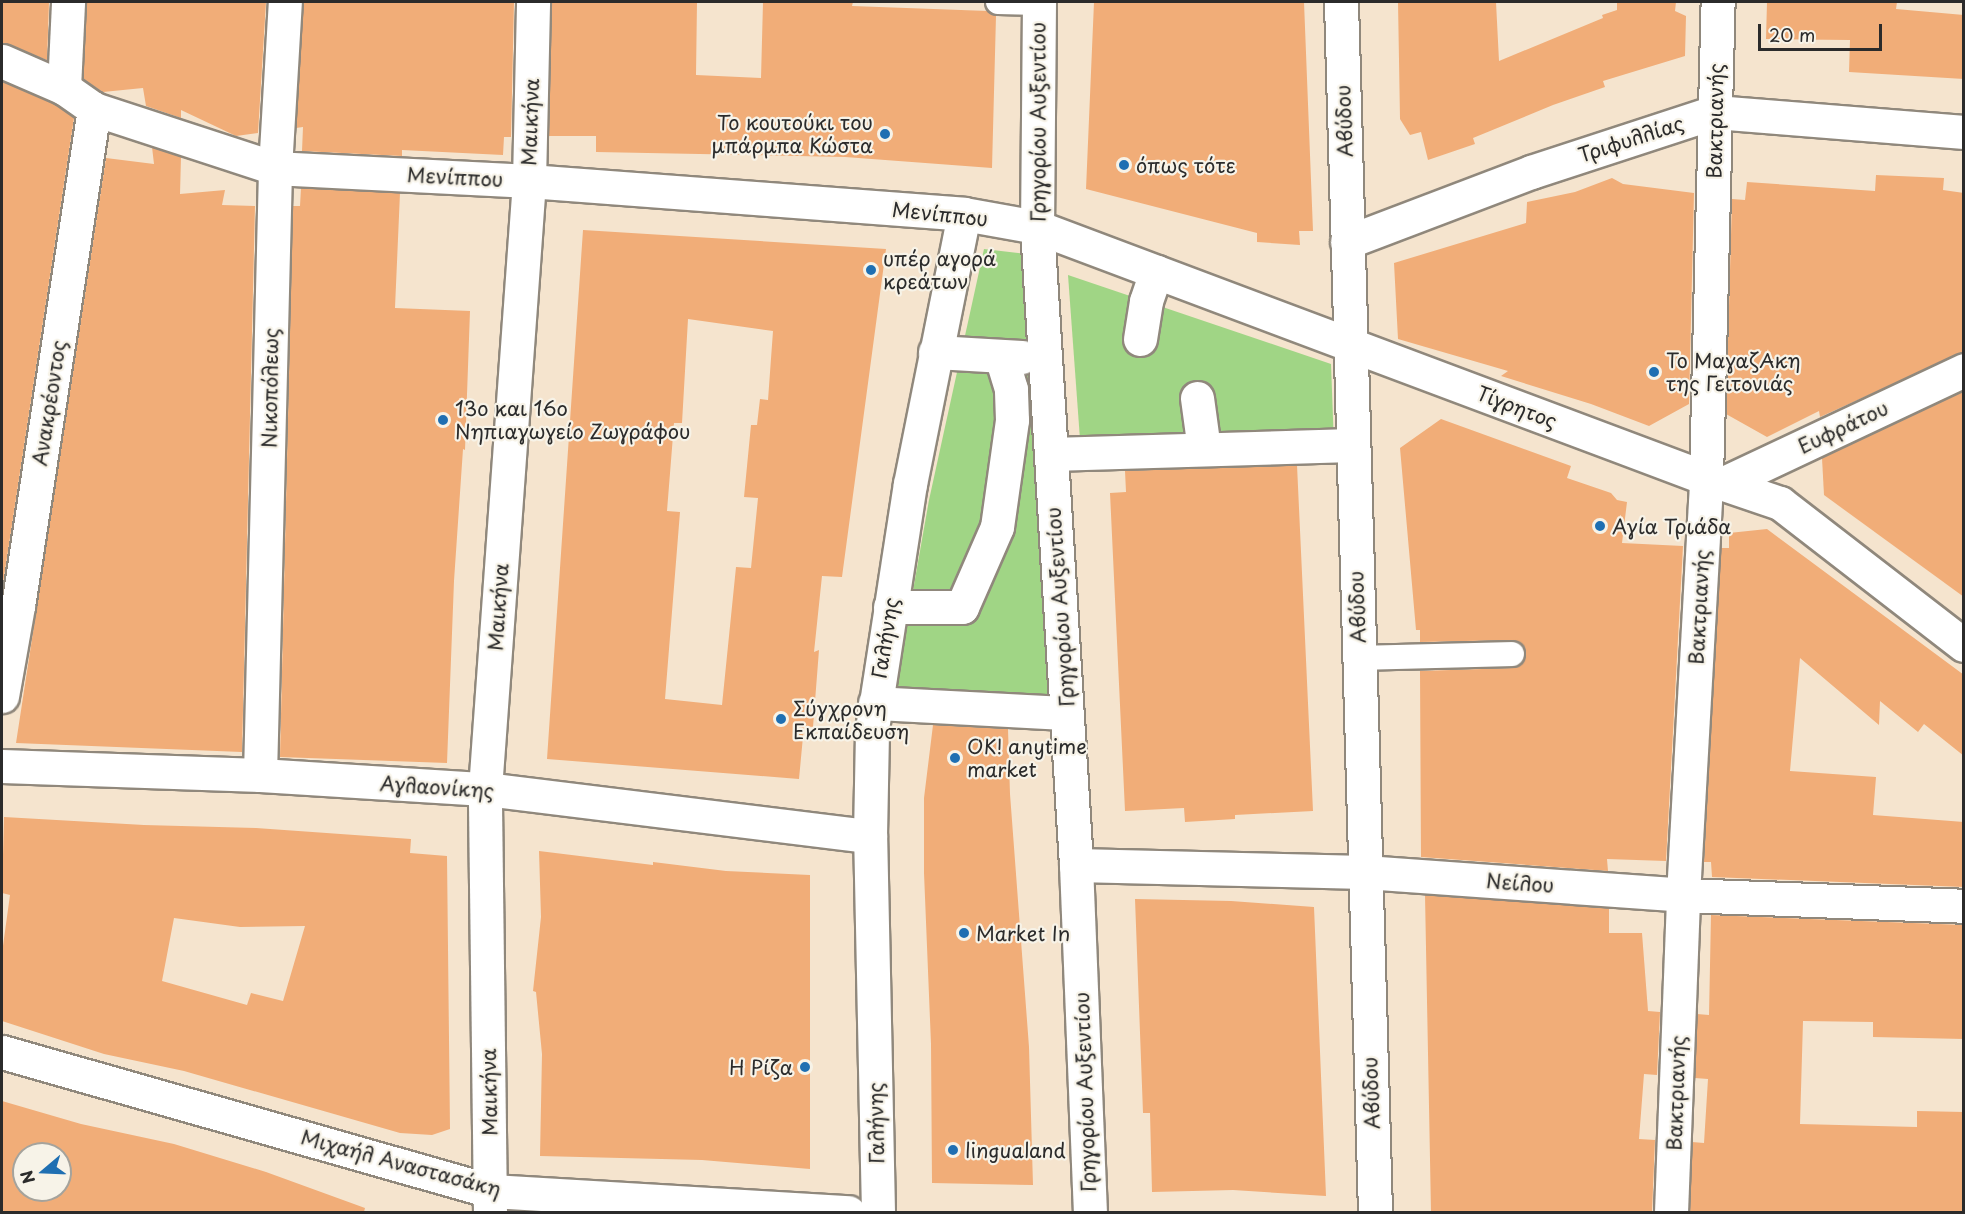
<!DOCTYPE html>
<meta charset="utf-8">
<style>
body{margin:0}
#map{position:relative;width:1965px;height:1214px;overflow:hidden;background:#f5e4ce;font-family:"Playpen Sans",sans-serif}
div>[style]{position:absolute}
.green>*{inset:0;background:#a0d585}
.building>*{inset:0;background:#f1ad78}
.roads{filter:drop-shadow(2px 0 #90887c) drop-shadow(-2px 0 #90887c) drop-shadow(0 2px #90887c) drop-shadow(0 -2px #90887c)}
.lane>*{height:24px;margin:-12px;padding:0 12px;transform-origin:12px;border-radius:12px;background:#fff}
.street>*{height:33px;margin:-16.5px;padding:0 16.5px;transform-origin:16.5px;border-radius:16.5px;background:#fff}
.dots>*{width:16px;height:16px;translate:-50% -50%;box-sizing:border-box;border:3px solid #f7f3e8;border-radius:50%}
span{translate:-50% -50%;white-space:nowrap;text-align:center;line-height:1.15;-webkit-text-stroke:4.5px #f7f3e8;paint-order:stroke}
.street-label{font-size:20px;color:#2b2b2b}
.poi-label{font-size:20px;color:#2b2b2b}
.right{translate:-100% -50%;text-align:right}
.left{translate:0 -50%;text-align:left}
.frame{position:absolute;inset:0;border:3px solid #2b2b2b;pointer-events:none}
.north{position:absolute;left:12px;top:1142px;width:60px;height:60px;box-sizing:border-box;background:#f7f3e8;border:2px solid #a5a39c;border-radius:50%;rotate:251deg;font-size:16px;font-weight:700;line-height:24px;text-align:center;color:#2b2b2b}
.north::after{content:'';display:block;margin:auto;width:21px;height:27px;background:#1f6fb2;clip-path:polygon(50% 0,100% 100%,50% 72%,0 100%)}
.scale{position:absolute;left:1758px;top:24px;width:124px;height:27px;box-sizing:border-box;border:3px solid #2b2b2b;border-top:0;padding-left:8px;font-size:18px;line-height:21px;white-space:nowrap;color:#2b2b2b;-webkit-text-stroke:4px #f7f3e8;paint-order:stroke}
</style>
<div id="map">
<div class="green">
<div style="clip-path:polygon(984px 249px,1027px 254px,1052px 706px,894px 698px,929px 500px)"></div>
<div style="clip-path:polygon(1068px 275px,1331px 364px,1334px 446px,1081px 453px)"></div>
</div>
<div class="building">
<div style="clip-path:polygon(2px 2px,49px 2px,47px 60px,2px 43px)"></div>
<div style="clip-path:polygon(87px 2px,266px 2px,258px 133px,236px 136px,181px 110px,181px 118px,146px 106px,143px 88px,103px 92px,83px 79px)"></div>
<div style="clip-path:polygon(303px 2px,514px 2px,511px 137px,504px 137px,503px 155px,402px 150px,402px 156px,302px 151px,303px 127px,296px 128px)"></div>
<div style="clip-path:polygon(552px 2px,697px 2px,696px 75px,761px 78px,763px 2px,853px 2px,852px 6px,988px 11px,996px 16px,992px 168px,845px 157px,596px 152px,596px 136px,549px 136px)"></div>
<div style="clip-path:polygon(1094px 2px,1304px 2px,1313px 231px,1299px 231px,1300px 245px,1257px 242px,1257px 233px,1086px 189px)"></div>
<div style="clip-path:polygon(1398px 2px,1496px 2px,1499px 61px,1603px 18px,1602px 15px,1617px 10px,1617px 2px,1676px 2px,1675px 11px,1686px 16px,1685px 56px,1603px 81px,1605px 87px,1553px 105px,1473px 138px,1475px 144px,1428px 160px,1421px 132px,1410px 135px,1400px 119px)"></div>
<div style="clip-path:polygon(1767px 2px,1897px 2px,1896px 9px,1964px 15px,1964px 79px,1849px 72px,1850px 40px,1766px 39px)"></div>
<div style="clip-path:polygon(2px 81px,55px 104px,74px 118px,2px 590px)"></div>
<div style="clip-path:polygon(152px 147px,181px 157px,180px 194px,225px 190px,222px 205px,255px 206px,242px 752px,16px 743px,106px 158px,154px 164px)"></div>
<div style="clip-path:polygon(1876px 175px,1944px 178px,1943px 190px,1964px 193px,1964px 352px,1820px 417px,1819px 411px,1767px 437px,1726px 414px,1732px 199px,1745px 200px,1747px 182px,1875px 191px)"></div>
<div style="clip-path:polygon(1612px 178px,1623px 184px,1694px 193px,1689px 404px,1649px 426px,1591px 404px,1501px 376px,1508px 371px,1398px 339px,1394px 263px,1526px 223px,1527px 202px,1575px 192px)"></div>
<div style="clip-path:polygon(301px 188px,400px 193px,395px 308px,470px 311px,465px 450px,463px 449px,454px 581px,447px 763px,280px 757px,293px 206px,300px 206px)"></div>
<div style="clip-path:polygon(evenodd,583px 230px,886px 249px,842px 577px,822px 576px,814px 652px,819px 650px,813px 727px,804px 726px,799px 779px,547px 759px,583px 230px,688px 319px,773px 331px,768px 400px,760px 399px,757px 425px,751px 425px,744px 497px,758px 498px,751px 568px,736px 567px,722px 705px,665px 699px,680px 512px,667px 511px,674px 423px,682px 423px,688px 319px)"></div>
<div style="clip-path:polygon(1964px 391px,1964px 597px,1824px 495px,1822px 458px)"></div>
<div style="clip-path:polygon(1441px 419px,1571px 466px,1567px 478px,1611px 493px,1617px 500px,1627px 502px,1622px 543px,1683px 546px,1666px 861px,1607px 859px,1608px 871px,1421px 857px,1420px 671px,1513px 668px,1524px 661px,1526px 654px,1524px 646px,1512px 640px,1420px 642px,1420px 630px,1416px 630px,1400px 448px)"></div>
<div style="clip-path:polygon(1297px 465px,1313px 811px,1235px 815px,1235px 819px,1185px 822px,1184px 808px,1125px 811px,1110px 493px,1126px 492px,1125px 471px)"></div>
<div style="clip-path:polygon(1767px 529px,1964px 675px,1964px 756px,1924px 724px,1918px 732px,1880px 701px,1879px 725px,1800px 658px,1790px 771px,1876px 777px,1873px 815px,1964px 822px,1964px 887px,1712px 877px,1711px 862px,1704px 862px,1721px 548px,1729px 548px,1729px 533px)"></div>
<div style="clip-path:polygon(933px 725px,1008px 729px,1010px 794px,1029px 1047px,1033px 1185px,932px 1183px,931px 1044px,924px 873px,924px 798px)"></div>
<div style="clip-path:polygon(evenodd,4px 817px,144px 825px,256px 828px,411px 839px,410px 853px,447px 856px,450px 1129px,432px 1135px,400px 1133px,184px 1071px,104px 1054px,2px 1021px,2px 953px,10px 895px,2px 893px,4px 817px,174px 918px,240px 927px,305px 926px,283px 1001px,251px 993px,247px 1005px,162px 981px,174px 918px)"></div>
<div style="clip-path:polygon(539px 851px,653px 865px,653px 862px,726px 871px,810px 875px,810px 1169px,702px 1160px,540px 1156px,542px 1054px,536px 992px,533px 991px,541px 917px)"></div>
<div style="clip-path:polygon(1425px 895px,1609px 908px,1609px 933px,1642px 933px,1648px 1011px,1660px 1012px,1657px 1075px,1644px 1074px,1639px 1139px,1655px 1140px,1652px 1212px,1431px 1212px)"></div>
<div style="clip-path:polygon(1135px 899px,1231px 901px,1314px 907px,1326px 1196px,1233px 1190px,1152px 1192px,1150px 1113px,1143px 1113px)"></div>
<div style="clip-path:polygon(1711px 915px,1964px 925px,1964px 1039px,1873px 1037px,1873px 1022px,1803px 1021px,1800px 1124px,1917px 1127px,1917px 1111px,1964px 1112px,1964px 1212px,1690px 1212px,1692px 1142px,1704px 1143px,1708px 1079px,1695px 1078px,1697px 1014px,1709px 1015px)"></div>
<div style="clip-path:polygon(evenodd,2px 1101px,81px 1124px,174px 1144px,266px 1172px,365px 1208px,364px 1212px,2px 1212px,2px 1101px,24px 1154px,60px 1154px,60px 1190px,24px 1190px,24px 1154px)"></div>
</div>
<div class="roads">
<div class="lane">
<div style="left:998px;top:2px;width:41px;rotate:1.4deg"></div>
<div style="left:1359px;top:658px;width:153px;rotate:-1.5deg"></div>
</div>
<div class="street">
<div style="left:1039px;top:2px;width:225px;rotate:90.5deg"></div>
<div style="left:1037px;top:227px;width:639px;rotate:86.5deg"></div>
<div style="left:1076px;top:865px;width:347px;rotate:87.7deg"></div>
<div style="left:1341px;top:2px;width:1210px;rotate:88.39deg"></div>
<div style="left:2px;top:61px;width:68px;rotate:23.5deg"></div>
<div style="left:64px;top:88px;width:37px;rotate:35deg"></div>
<div style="left:94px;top:109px;width:190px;rotate:18.1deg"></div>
<div style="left:275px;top:168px;width:254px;rotate:2.9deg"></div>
<div style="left:529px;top:181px;width:436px;rotate:4.3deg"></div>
<div style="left:964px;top:214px;width:74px;rotate:10.1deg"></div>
<div style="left:1037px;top:227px;width:715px;rotate:20.57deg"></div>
<div style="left:1706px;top:478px;width:78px;rotate:18.7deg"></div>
<div style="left:1780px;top:503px;width:232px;rotate:37.7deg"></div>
<div style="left:64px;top:88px;width:86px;rotate:-87.3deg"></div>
<div style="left:1347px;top:242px;width:197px;rotate:-20.8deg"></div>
<div style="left:1531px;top:172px;width:194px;rotate:-18.1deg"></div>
<div style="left:1715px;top:112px;width:250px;rotate:4.6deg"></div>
<div style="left:1140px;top:339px;width:38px;rotate:-81deg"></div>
<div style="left:1146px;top:301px;width:31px;rotate:-71deg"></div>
<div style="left:935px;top:352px;width:87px;rotate:3.3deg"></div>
<div style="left:1197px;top:398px;width:51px;rotate:82.2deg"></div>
<div style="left:1051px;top:454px;width:301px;rotate:-1.7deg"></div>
<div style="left:1722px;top:484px;width:268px;rotate:-25.2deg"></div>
<div style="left:890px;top:607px;width:72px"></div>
<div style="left:962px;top:607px;width:87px;rotate:-66.4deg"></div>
<div style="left:997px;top:527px;width:108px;rotate:-82deg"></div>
<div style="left:1012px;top:420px;width:31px;rotate:-92deg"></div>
<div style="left:1011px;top:389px;width:34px;rotate:-107deg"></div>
<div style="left:2px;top:696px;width:91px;rotate:-79.9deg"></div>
<div style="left:18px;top:606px;width:503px;rotate:-81.31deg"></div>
<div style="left:875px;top:703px;width:192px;rotate:3deg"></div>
<div style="left:2px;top:766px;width:258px;rotate:2deg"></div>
<div style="left:260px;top:775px;width:225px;rotate:3.6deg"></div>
<div style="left:485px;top:789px;width:388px;rotate:7deg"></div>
<div style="left:260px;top:775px;width:607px;rotate:-88.58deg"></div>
<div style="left:275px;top:168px;width:166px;rotate:-86.6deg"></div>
<div style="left:1076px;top:865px;width:289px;rotate:1.4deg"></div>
<div style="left:1365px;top:872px;width:319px;rotate:4.1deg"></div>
<div style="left:1683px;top:895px;width:281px;rotate:2.2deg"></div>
<div style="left:2px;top:1052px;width:508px;rotate:15.87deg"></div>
<div style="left:491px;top:1191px;width:358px;rotate:3.4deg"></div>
<div style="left:490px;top:1212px;width:423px;rotate:-90.7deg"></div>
<div style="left:485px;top:789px;width:610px;rotate:-85.86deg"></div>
<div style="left:529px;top:181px;width:179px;rotate:-88.7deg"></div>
<div style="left:878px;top:1212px;width:376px;rotate:-91.2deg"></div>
<div style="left:870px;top:836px;width:107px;rotate:-88.9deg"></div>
<div style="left:872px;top:729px;width:248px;rotate:-81.2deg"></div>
<div style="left:910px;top:484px;width:275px;rotate:-78.7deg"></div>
<div style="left:1671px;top:1212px;width:317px;rotate:-87.8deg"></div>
<div style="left:1683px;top:895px;width:418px;rotate:-86.8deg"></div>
<div style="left:1706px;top:478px;width:476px;rotate:-88.6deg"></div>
</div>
</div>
<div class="dots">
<div style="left:885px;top:134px;background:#1f6fb2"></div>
<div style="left:1124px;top:165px;background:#1f6fb2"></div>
<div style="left:871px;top:270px;background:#1f6fb2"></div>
<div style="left:1654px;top:372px;background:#1f6fb2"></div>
<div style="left:443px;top:420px;background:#1f6fb2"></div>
<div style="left:1600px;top:526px;background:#1f6fb2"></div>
<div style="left:781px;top:719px;background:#1f6fb2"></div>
<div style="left:955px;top:758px;background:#1f6fb2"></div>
<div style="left:964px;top:933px;background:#1f6fb2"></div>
<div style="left:805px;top:1067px;background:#1f6fb2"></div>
<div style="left:953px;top:1150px;background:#1f6fb2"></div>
</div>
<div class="street-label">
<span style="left:1344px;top:121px;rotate:-92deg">Αβύδου</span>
<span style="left:1715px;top:121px;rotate:-89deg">Βακτριανής</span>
<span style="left:530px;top:122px;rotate:-88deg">Μαικήνα</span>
<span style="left:1038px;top:122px;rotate:-90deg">Γρηγορίου Αυξεντίου</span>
<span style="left:1631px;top:139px;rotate:-18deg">Τριφυλλίας</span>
<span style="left:455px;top:177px;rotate:3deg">Μενίππου</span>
<span style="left:940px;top:214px;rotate:6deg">Μενίππου</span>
<span style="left:270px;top:388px;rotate:-89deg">Νικοπόλεως</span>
<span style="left:49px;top:403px;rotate:-81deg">Ανακρέοντος</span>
<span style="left:1517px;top:407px;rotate:21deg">Τίγρητος</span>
<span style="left:1843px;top:427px;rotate:-25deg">Ευφράτου</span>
<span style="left:498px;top:607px;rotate:-86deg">Μαικήνα</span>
<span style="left:1060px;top:607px;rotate:-94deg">Γρηγορίου Αυξεντίου</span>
<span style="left:1357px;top:607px;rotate:-92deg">Αβύδου</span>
<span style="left:1699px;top:607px;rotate:-87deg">Βακτριανής</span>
<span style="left:885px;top:638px;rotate:-81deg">Γαλήνης</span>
<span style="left:437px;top:787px;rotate:4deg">Αγλαονίκης</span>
<span style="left:1520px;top:883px;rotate:4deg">Νείλου</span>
<span style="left:489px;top:1092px;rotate:-91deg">Μαικήνα</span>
<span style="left:1085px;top:1092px;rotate:-92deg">Γρηγορίου Αυξεντίου</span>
<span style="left:1371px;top:1093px;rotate:-92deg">Αβύδου</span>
<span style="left:1676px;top:1093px;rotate:-88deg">Βακτριανής</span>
<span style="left:876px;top:1123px;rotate:-91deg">Γαλήνης</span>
<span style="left:401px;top:1163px;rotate:15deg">Μιχαήλ Αναστασάκη</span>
</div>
<div class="poi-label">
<span class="right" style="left:873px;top:134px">Το κουτούκι του<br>μπάρμπα Κώστα</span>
<span class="left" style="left:1136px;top:165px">όπως τότε</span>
<span class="left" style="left:883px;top:270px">υπέρ αγορά<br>κρεάτων</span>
<span class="left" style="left:1666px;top:372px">Το ΜαγαζΑκη<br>της Γειτονιάς</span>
<span class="left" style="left:455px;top:420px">13ο και 16ο<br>Νηπιαγωγείο Ζωγράφου</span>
<span class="left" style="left:1612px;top:526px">Αγία Τριάδα</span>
<span class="left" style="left:793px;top:720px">Σύγχρονη<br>Εκπαίδευση</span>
<span class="left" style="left:967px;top:758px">OK! anytime<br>market</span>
<span class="left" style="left:976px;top:933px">Market In</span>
<span class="right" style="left:793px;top:1067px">Η Ρίζα</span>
<span class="left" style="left:965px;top:1150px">lingualand</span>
</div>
<div class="frame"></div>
<div class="north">N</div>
<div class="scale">20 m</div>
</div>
